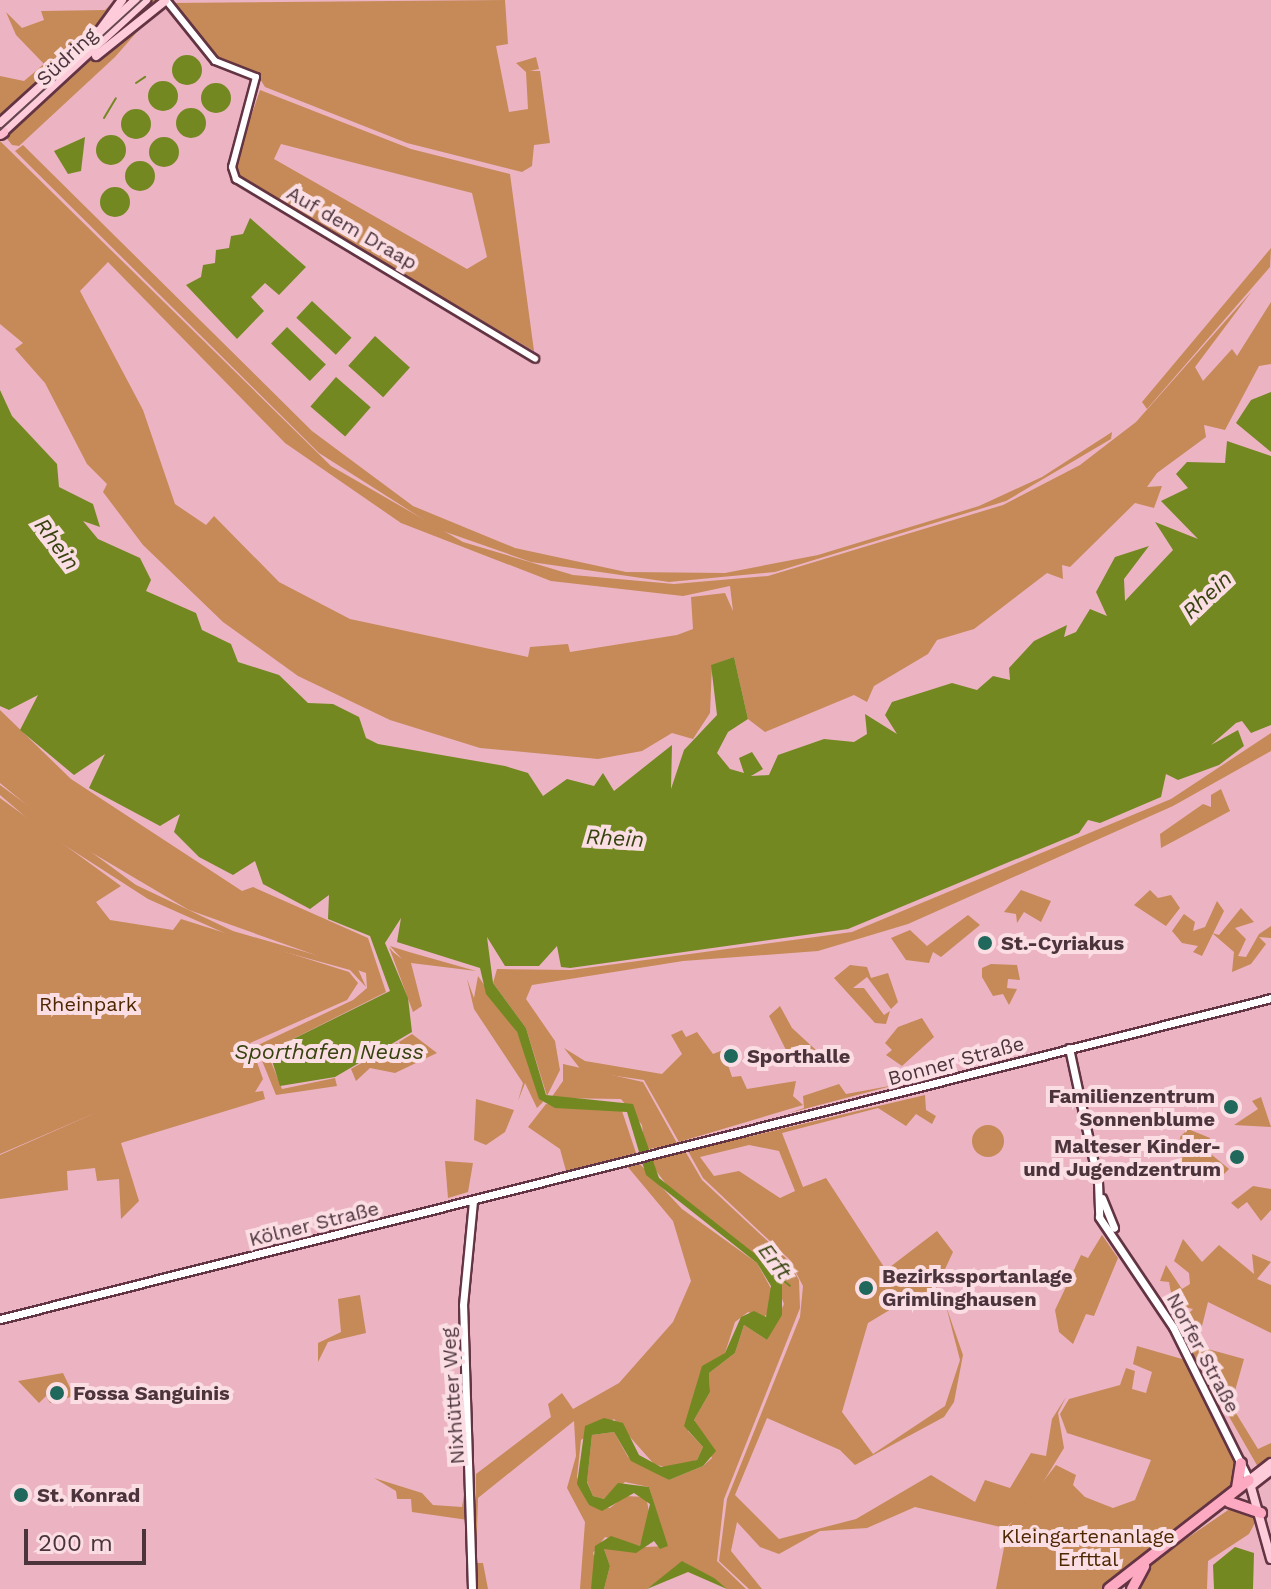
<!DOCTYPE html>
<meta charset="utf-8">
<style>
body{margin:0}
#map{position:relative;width:1271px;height:1589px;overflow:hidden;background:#ecb3c2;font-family:"Work Sans",sans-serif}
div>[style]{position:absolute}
.green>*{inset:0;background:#c58a58}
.round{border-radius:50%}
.water>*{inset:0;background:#738821;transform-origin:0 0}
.stream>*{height:2px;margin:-1px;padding:0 1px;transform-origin:1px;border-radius:1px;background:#738821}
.roads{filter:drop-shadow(2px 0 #633443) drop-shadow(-2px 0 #633443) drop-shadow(0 2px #633443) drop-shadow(0 -2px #633443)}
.tertiary>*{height:6px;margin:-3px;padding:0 3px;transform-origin:3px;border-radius:3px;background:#fff}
.secondary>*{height:7px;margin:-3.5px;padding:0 3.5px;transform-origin:3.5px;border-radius:3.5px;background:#fff}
.primary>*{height:8px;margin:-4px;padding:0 4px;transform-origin:4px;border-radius:4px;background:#fecbda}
.trunk>*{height:9px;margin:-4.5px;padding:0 4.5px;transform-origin:4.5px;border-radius:4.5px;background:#febace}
.motorway>*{height:10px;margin:-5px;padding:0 5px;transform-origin:5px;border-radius:5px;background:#fda9c1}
.tram>*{height:2px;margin:-1px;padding:0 1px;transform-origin:1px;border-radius:1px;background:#644750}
.dots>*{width:22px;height:22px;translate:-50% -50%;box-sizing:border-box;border:4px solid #fbdde4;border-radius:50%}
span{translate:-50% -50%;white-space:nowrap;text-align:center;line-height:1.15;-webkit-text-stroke:8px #fbdde4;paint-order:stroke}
.street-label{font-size:20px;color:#4b343b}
.poi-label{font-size:20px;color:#4b343b;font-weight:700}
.left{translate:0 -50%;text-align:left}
.right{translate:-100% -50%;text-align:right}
.park-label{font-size:20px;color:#4d2700}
.water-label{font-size:22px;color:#37430e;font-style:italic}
.scale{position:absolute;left:24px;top:1529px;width:122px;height:36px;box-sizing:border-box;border:4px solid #4b343b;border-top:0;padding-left:10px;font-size:24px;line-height:28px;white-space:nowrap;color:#4b343b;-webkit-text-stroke:6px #fbdde4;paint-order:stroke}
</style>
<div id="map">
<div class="green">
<div style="clip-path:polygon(115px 0,132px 0,0 119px,0 76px,24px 81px,44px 64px,16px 35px,6px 12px,22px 28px,44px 20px,41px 11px,105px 10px)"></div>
<div style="clip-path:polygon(149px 0,161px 0,157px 9px,115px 57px,19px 146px,12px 145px,5px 136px,14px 126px)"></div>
<div style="clip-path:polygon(505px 0,508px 44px,496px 46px,509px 112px,528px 109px,526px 72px,516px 63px,536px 57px,539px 69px,530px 71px,540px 71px,550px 143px,534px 145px,532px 166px,522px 172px,407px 143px,265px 87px,255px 71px,218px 62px,169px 3px)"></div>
<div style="clip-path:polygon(evenodd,260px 90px,411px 149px,510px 174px,534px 351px,239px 178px,236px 161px,260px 90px,281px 144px,472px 193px,487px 257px,467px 269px,274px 159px,281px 144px)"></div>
<div style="clip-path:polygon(evenodd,0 141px,331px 466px,463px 542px,573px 575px,674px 584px,768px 576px,1003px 505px,1080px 465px,1136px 422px,1252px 291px,1195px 367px,1203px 381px,1232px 349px,1237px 356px,1271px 302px,1271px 364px,1259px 366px,1225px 430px,1204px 425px,1206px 437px,1157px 473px,1147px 487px,1162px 486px,1154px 508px,1135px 503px,1070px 567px,1062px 565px,1063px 579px,1047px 573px,974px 629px,937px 640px,928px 654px,874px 686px,867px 702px,854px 695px,765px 732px,748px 719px,734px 657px,712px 665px,710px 713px,693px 739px,672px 733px,642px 751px,598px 759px,480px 748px,390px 720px,298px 676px,223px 622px,143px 545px,103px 492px,107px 484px,87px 464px,45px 383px,15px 349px,23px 343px,0 324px,0 141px,108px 262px,285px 443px,401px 523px,551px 581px,683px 596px,730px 586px,733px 611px,725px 593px,691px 597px,693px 629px,677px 635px,570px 652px,568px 644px,530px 647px,528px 657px,350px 619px,279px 582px,214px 516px,206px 525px,175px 504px,143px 410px,80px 291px,108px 262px)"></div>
<div style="clip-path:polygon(23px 145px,312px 431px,413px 506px,515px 548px,626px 572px,725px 573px,818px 555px,979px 506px,1042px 477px,1112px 432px,1111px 439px,1006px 501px,775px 572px,669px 582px,531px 562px,440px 530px,319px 453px,15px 151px)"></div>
<div style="clip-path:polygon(1271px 248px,1270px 267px,1147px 409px,1142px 402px)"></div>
<div style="clip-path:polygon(0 710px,71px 779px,242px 891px,253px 887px,368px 938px,386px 992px,267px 1052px,282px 1089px,335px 1078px,337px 1086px,276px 1095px,256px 1046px,353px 1000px,367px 988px,366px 973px,189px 910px,67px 838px,0 783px)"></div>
<div style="clip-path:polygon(1271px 733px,1271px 751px,1173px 806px,908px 924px,818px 951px,683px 961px,532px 985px,526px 999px,555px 1041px,560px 1070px,547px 1096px,526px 1028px,493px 983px,497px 969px,571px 970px,852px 932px,1171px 799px)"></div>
<div style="clip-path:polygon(0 785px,136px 885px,233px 931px,357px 967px,366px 987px,350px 970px,238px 939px,148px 899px,41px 830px,0 795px)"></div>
<div style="clip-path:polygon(1221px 789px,1230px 811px,1161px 848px,1160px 834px,1203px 804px,1211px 807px,1211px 795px)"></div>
<div style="clip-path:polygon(0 798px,121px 886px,96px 902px,110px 920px,173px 930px,181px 919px,349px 972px,358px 983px,347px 1000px,250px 1043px,263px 1079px,255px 1092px,263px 1091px,265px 1099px,121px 1143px,139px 1201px,121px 1219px,119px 1179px,97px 1181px,95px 1168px,67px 1171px,68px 1190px,0 1199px,0 1155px,102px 1110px,0 1154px)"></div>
<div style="clip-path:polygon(1021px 890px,1051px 901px,1041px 922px,1024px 912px,1017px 923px,1016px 914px,1004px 912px)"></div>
<div style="clip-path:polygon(1150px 890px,1158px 898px,1171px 895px,1180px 908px,1166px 926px,1134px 905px)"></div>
<div style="clip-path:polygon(1217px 901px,1224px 911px,1202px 956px,1193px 952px,1198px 946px,1182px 943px,1172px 931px,1184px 914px,1195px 922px,1193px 931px,1205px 927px)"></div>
<div style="clip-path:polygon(1241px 908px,1254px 922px,1235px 928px,1246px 939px,1238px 956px,1246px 957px,1259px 934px,1271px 926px,1271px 938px,1259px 937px,1266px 944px,1251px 964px,1232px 972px,1234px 952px,1212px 933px,1219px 935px)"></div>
<div style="clip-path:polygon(968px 915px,980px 925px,941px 957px,933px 952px,929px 963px,906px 960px,891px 938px,910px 930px,927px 946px)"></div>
<div style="clip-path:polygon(390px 946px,409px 952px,476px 971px,411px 963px,422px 1006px,413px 1012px,389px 947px,393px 952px,402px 959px)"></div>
<div style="clip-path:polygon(991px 964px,1017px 965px,1020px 980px,1008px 979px,1007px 988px,1017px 989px,1009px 1005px,1003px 994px,993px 996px,982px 977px,982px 968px)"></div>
<div style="clip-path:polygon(850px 965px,867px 967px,871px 978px,888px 973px,898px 1002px,891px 1009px,867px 977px,853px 988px,864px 988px,884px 1015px,890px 1011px,886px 1024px,875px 1023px,834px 978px)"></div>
<div style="clip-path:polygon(478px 976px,517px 1032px,543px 1102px,537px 1108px,525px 1083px,518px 1101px,523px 1083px,474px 1009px,467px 979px,474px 998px)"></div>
<div style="clip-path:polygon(780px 1006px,792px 1028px,817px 1051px,790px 1058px,769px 1016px)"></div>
<div style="clip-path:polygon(922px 1018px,934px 1037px,902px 1066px,886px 1055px,892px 1050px,885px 1043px,898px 1027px)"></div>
<div style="clip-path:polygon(682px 1030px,686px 1037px,697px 1032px,713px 1054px,723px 1050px,732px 1077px,741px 1076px,747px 1089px,796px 1081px,793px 1096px,803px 1105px,679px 1142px,644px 1080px,582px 1071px,564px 1048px,585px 1061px,662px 1074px,682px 1054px,671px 1035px)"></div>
<div style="clip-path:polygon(412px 1034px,437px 1053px,395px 1073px,370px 1068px,356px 1081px,351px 1069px,397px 1043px,403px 1051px,399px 1042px)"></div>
<div style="clip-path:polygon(563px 1064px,643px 1082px,677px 1143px,645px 1150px,642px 1125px,621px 1099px,551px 1098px,563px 1081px)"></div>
<div style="clip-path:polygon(839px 1084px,846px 1094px,895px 1085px,789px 1113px,804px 1108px,803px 1096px)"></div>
<div style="clip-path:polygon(evenodd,925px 1095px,926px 1110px,936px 1116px,932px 1124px,916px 1114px,906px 1126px,878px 1108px,782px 1133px,803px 1187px,826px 1178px,886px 1270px,937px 1231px,953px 1252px,933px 1295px,916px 1294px,868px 1323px,842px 1412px,873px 1454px,945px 1406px,960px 1360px,946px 1306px,963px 1355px,954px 1402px,944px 1417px,855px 1465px,840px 1450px,767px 1418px,735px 1495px,779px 1539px,856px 1519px,931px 1475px,975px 1502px,985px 1480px,1010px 1488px,1031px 1453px,1046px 1456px,1052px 1419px,1066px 1397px,1058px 1413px,1064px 1448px,1026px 1510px,1005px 1528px,915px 1507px,867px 1528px,820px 1531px,779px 1554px,760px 1547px,737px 1522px,731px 1551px,762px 1589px,749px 1589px,719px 1561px,727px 1499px,800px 1317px,803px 1286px,789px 1259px,703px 1178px,688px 1151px,925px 1095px,749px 1145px,779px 1151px,795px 1191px,780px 1198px,739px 1171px,714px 1176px,700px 1157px,749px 1145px)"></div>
<div style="clip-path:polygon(1261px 1097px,1271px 1127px,1234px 1125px,1258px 1109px,1252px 1101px)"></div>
<div style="clip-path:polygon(476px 1099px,514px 1110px,505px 1132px,486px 1145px,474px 1140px)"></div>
<div style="clip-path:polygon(546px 1104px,621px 1108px,636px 1153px,566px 1171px,560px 1149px,528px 1127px)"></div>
<div class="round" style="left:972px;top:1125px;width:32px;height:32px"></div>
<div style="clip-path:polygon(1188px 1129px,1210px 1138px,1206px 1150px,1229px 1169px,1219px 1179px,1182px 1164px,1180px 1137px)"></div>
<div style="clip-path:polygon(685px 1151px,702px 1180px,788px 1260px,799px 1280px,800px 1308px,724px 1499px,717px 1561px,746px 1589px,727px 1589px,684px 1562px,647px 1589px,604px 1589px,610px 1566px,604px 1549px,667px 1546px,649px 1487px,625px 1482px,604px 1499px,593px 1496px,587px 1481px,592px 1435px,614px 1432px,628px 1457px,669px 1480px,703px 1466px,712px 1458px,694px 1420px,710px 1392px,709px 1373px,735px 1353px,744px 1325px,767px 1340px,784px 1304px,769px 1265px,669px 1188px,648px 1160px)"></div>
<div style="clip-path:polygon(445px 1161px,473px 1163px,468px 1192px,448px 1198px)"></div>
<div style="clip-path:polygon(638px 1162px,682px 1209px,757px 1263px,774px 1294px,772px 1309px,763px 1318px,748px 1312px,735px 1322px,725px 1353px,699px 1377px,688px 1431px,703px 1447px,697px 1460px,671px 1469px,654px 1464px,614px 1419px,581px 1440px,577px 1477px,589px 1505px,610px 1508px,625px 1496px,646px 1497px,650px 1516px,640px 1546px,605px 1537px,593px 1553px,598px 1567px,591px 1589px,580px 1589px,585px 1522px,567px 1488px,576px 1456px,574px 1421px,478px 1498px,476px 1563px,483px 1563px,488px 1589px,474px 1589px,476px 1474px,551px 1417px,548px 1404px,562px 1393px,573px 1409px,619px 1383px,673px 1322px,691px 1281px,673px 1221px,627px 1166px)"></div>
<div style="clip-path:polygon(1253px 1186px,1271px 1189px,1271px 1210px,1261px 1221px,1247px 1202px,1238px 1209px,1231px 1203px)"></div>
<div style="clip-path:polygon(1102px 1235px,1118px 1258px,1094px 1316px,1086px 1314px,1073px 1344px,1059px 1332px,1055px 1310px,1081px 1255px,1088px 1258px)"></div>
<div style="clip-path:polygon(1183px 1239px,1202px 1262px,1219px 1245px,1254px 1274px,1252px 1254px,1271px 1262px,1257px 1279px,1271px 1285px,1271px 1333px,1208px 1302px,1197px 1346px,1244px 1359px,1231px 1405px,1258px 1449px,1271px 1443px,1271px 1459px,1258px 1467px,1177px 1326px,1193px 1309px,1173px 1304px,1169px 1282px,1160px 1281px,1166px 1265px,1182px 1289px,1190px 1284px,1189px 1273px,1174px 1261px)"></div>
<div style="clip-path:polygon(360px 1295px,366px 1333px,328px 1342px,318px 1362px,318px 1343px,341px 1332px,338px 1299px)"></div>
<div style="clip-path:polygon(1137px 1346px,1189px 1361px,1235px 1460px,1233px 1487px,1103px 1589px,996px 1589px,1008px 1527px,1056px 1465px,1076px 1475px,1073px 1485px,1085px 1497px,1113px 1508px,1135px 1500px,1151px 1460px,1067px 1433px,1060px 1414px,1069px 1399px,1120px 1385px,1126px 1368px,1135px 1371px,1132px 1389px,1146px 1393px,1152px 1372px,1133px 1364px)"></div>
<div style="clip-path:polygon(63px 1373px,74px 1396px,50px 1403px,46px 1396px,39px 1403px,18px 1381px)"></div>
<div style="clip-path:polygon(374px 1478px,422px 1493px,433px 1505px,462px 1507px,464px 1494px,470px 1494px,468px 1520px,412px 1512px,411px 1499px,397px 1499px,396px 1491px)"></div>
<div style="clip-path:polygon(1234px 1506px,1246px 1508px,1256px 1521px,1249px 1534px,1208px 1561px,1207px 1589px,1135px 1589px,1151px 1563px)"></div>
</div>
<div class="water">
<div class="round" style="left:172px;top:55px;width:30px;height:30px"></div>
<div class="round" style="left:148px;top:81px;width:30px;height:30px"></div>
<div class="round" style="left:201px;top:83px;width:30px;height:30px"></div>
<div class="round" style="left:176px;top:108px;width:30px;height:30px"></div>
<div class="round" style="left:121px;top:109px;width:30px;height:30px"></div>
<div class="round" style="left:96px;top:135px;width:30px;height:30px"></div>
<div style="clip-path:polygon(85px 137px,81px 171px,68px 174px,54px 151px)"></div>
<div class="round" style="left:149px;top:137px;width:30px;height:30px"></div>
<div class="round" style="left:125px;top:161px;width:30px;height:30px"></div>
<div class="round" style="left:100px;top:187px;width:30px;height:30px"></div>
<div style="clip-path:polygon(250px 218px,306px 267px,279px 295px,265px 283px,251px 297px,264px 311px,237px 339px,186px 285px,201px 277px,203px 265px,215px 263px,216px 250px,229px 248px,231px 236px,243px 234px)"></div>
<div style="left:312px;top:301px;width:54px;height:23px;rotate:43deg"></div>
<div style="left:287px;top:327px;width:54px;height:23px;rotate:44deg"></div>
<div style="left:375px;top:336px;width:47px;height:40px;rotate:42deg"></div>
<div style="left:336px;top:377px;width:46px;height:39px;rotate:41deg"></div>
<div style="clip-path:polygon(0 390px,12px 416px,57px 464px,59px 487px,93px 504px,100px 527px,83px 521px,98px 539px,140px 558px,151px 580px,146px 591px,196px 613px,202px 630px,231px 644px,238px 662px,279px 675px,308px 703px,333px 704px,359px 717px,366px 738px,378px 744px,505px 766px,528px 773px,543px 796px,567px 779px,594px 786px,603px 773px,614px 791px,672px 745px,671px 789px,684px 750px,717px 715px,711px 665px,734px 657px,748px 719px,728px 732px,717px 753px,730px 769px,744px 773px,739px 758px,752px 752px,763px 769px,751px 776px,769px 775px,778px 755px,824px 739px,854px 742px,867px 734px,865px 714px,897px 734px,885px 715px,892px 702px,952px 683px,977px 690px,993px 676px,1010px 680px,1009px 668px,1034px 641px,1067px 625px,1064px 637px,1076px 632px,1090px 609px,1107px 616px,1096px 592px,1115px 557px,1149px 546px,1124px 579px,1125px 601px,1173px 550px,1155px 522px,1198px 539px,1161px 501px,1188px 488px,1176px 474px,1187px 462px,1225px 463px,1227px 441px,1271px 456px,1271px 725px,1251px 733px,1242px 721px,1236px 723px,1211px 745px,1238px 730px,1244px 746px,1219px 765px,1178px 780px,1166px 774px,1161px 797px,1100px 823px,1088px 820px,1079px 833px,848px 929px,570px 968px,561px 967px,557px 946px,539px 966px,505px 966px,487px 937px,493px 983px,526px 1028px,546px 1095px,633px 1104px,659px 1178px,769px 1265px,782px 1284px,782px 1315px,767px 1340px,744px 1325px,735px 1353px,709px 1373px,710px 1392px,694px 1420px,716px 1451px,703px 1466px,669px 1480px,631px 1461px,614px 1432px,592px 1435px,587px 1482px,593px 1496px,604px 1499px,618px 1483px,649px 1487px,668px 1546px,660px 1549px,654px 1541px,636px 1553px,604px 1549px,610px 1566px,604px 1589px,591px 1589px,595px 1546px,611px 1536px,640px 1546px,650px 1504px,634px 1493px,602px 1511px,589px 1505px,577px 1484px,585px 1426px,604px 1418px,623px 1423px,639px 1455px,661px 1467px,697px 1460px,703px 1447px,684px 1426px,702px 1366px,725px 1353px,741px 1317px,754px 1311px,766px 1317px,771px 1286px,757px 1263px,646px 1175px,627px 1112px,555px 1108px,539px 1099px,517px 1032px,486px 994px,480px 968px,397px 942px,401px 918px,385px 943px,408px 998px,412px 1032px,335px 1077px,280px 1086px,269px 1051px,390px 991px,370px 936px,328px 919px,329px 895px,310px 909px,263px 884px,255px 861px,233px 875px,199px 857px,174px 832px,180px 814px,160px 826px,89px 788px,105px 754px,74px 775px,20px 730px,38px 695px,9px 710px,0 706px)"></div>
<div style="clip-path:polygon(1271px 392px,1271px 452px,1236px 423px,1251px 400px)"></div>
<div style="clip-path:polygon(1235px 1547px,1254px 1553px,1253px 1589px,1214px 1589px,1213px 1565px)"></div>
<div style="clip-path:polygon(682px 1561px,714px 1578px,727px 1589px,688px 1572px,647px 1589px)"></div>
</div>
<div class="stream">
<div style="left:136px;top:83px;width:11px;rotate:-34deg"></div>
<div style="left:104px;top:118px;width:23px;rotate:-59deg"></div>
<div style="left:779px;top:1277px;width:14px;rotate:39deg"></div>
<div style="left:780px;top:1277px;width:11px;rotate:5deg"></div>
</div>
<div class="roads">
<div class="tertiary">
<div style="left:166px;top:0;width:78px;rotate:51.2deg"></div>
<div style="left:215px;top:61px;width:44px;rotate:21.3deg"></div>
<div style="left:256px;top:77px;width:93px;rotate:104.9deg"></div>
<div style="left:232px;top:167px;width:13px;rotate:72deg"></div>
<div style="left:236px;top:179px;width:349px;rotate:31deg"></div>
</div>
<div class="secondary">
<div style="left:1069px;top:1048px;width:137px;rotate:77.8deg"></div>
<div style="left:1098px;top:1181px;width:36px;rotate:88deg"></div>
<div style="left:1099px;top:1217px;width:133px;rotate:56.1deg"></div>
<div style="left:1173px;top:1327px;width:171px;rotate:63.6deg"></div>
<div style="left:1102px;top:1198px;width:32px;rotate:68deg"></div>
<div style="left:0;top:1319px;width:1311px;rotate:-14.17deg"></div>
<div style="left:472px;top:1589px;width:284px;rotate:-91.8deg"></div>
<div style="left:463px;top:1305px;width:104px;rotate:-84.5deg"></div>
</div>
<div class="primary">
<div style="left:89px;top:45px;width:56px;rotate:-53.7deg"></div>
<div style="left:96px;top:56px;width:88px;rotate:-38.6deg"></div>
<div style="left:0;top:123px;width:183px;rotate:-42.3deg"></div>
<div style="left:3px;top:132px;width:195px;rotate:-42.7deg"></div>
<div style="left:1271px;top:1463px;width:28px;rotate:142deg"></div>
<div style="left:1249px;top:1480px;width:82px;rotate:74.4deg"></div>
<div style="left:1252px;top:1485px;width:24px;rotate:-38deg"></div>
</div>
<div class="trunk">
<div style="left:0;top:134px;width:4px;rotate:-34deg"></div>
</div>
<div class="motorway">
<div style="left:1237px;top:1488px;width:25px;rotate:-81deg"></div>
<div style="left:1229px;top:1502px;width:34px;rotate:19deg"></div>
<div style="left:1109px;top:1589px;width:177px;rotate:-37.9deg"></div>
<div style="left:1132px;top:1589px;width:26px;rotate:-62deg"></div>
</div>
</div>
<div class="tram">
<div style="left:0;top:130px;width:193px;rotate:-42.5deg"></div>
</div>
<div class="dots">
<div style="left:985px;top:943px;background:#20675c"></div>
<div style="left:731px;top:1056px;background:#20675c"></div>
<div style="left:1231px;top:1107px;background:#20675c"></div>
<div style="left:1237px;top:1157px;background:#20675c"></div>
<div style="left:866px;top:1288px;background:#20675c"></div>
<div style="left:57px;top:1393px;background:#20675c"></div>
<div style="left:21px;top:1495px;background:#20675c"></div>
</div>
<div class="street-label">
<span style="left:67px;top:57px;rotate:-43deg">Südring</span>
<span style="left:352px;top:228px;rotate:30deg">Auf dem Draap</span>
<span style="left:956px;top:1061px;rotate:-15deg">Bonner Straße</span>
<span style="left:314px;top:1224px;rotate:-14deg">Kölner Straße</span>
<span style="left:1203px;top:1353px;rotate:62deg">Norfer Straße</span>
<span style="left:453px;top:1396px;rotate:-94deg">Nixhütter Weg</span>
</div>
<div class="poi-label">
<span class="left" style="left:1001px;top:943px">St.-Cyriakus</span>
<span class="left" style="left:747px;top:1056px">Sporthalle</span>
<span class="right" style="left:1215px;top:1108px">Familienzentrum<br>Sonnenblume</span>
<span class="right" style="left:1221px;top:1158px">Malteser Kinder-<br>und Jugendzentrum</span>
<span class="left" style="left:882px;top:1288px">Bezirkssportanlage<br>Grimlinghausen</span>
<span class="left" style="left:73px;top:1393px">Fossa Sanguinis</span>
<span class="left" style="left:37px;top:1495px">St. Konrad</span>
</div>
<div class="park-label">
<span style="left:88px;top:1004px">Rheinpark</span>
<span style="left:1088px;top:1548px">Kleingartenanlage<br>Erfttal</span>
</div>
<div class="water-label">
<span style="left:57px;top:544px;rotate:53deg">Rhein</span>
<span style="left:1207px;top:595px;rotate:-43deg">Rhein</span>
<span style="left:615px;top:838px;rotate:3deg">Rhein</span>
<span style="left:329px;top:1052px">Sporthafen Neuss</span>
<span style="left:775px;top:1261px;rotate:53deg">Erft</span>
</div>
<div class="scale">200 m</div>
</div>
